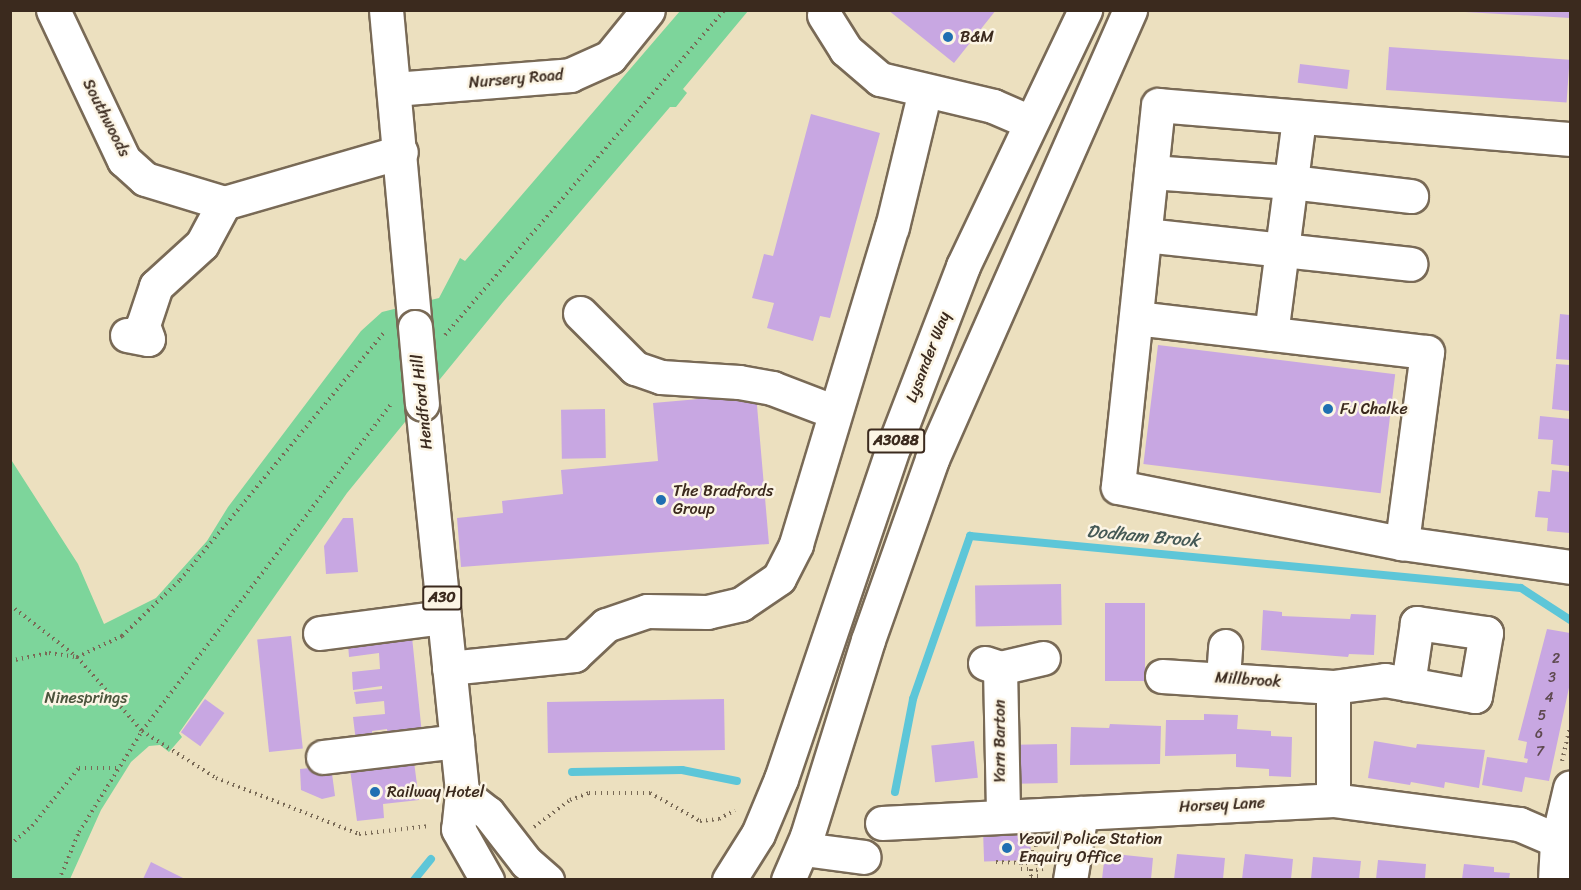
<!DOCTYPE html>
<style>
body{margin:0}
#map{position:relative;width:1581px;height:890px;overflow:hidden;background:#ece0bf;font-family:Sriracha,sans-serif}
div>[style]{position:absolute}
.green>*{inset:0;background:#7dd59b}
.stream>*{height:8px;margin:-4px;padding:0 4px;transform-origin:4px;border-radius:4px;background:#5dc6d8}
.building>*{inset:0;background:#c8a7e2;transform-origin:0 0}
.path>*{height:4px;margin-top:-2px;transform-origin:0;background:repeating-linear-gradient(90deg,#796a56 0 1.5px,transparent 0 6px)}
.roads{filter:drop-shadow(2px 0 #796a56) drop-shadow(-2px 0 #796a56) drop-shadow(0 2px #796a56) drop-shadow(0 -2px #796a56)}
.minor>*{height:33px;margin:-16.5px;padding:0 16.5px;transform-origin:16.5px;border-radius:16.5px;background:#fff}
.major>*{height:33px;margin:-16.5px;padding:0 16.5px;transform-origin:16.5px;border-radius:16.5px;background:#fff}
.highway>*{height:33px;margin:-16.5px;padding:0 16.5px;transform-origin:16.5px;border-radius:16.5px;background:#fff}
.bridges{filter:drop-shadow(2px 0 #796a56) drop-shadow(-2px 0 #796a56) drop-shadow(0 2px #796a56) drop-shadow(0 -2px #796a56)}
.highway-bridge>*{height:33px;margin:-16.5px;padding:0 16.5px;transform-origin:16.5px;border-radius:16.5px;background:#fff}
.dots>*{width:16px;height:16px;translate:-50% -50%;box-sizing:border-box;border:3px solid #fcf5e5;border-radius:50%}
span{translate:-50% -50%;white-space:nowrap;text-align:center;line-height:1.15;-webkit-text-stroke:5px #fcf5e5;paint-order:stroke}
.number-label{font-size:14px;color:#5e494f}
.number-label span{-webkit-text-stroke-width:0}
.shield-label span{padding:2px 4px;background:#fcf5e5;border:2px solid;border-radius:4px;-webkit-text-stroke-width:0}
.shield-label{font-size:15px;color:#3b2a1e;font-weight:700}
.poi-label{font-size:16px;color:#3b2a1e}
.left{translate:0 -50%;text-align:left}
.street-label{font-size:16px;color:#3b2a1e}
.park-label{font-size:16px;color:#4c553d}
.water-label{font-size:18px;color:#455956;font-style:italic}
.frame{position:absolute;inset:0;border:12px solid #3b2a1e;pointer-events:none}
</style>
<div id="map">
<div class="green">
<div style="clip-path:polygon(680px 11px,748px 11px,683px 89px,687px 93px,676px 107px,670px 107px,503px 302px,347px 493px,179px 733px,182px 737px,169px 752px,160px 745px,149px 746px,131px 762px,101px 810px,70px 879px,11px 879px,10px 458px,78px 564px,104px 624px,156px 598px,207px 541px,228px 507px,361px 331px,382px 312px,439px 298px,460px 258px,465px 261px)"></div>
</div>
<div class="stream">
<div style="left:572px;top:772px;width:110px;rotate:-1deg"></div>
<div style="left:682px;top:770px;width:56px;rotate:11.3deg"></div>
<div style="left:895px;top:792px;width:95px;rotate:-79deg"></div>
<div style="left:913px;top:699px;width:173px;rotate:-70.7deg"></div>
<div style="left:970px;top:536px;width:553px;rotate:5.39deg"></div>
<div style="left:1521px;top:588px;width:59px;rotate:33.1deg"></div>
<div style="left:414px;top:880px;width:27px;rotate:-51deg"></div>
</div>
<div class="building">
<div style="clip-path:polygon(888px 10px,996px 10px,954px 63px)"></div>
<div style="clip-path:polygon(1465px 10px,1570px 10px,1570px 18px,1465px 12px)"></div>
<div style="left:1389px;top:47px;width:181px;height:43px;rotate:4deg"></div>
<div style="left:1300px;top:64px;width:50px;height:19px;rotate:7deg"></div>
<div style="clip-path:polygon(811px 114px,880px 133px,830px 318px,820px 316px,813px 341px,767px 328px,774px 303px,752px 298px,764px 254px,773px 256px)"></div>
<div style="clip-path:polygon(1560px 314px,1570px 315px,1570px 360px,1556px 359px)"></div>
<div style="left:1158px;top:345px;width:239px;height:120px;rotate:7deg"></div>
<div style="clip-path:polygon(1556px 364px,1570px 365px,1570px 411px,1552px 409px)"></div>
<div style="clip-path:polygon(756px 394px,769px 544px,461px 567px,457px 518px,503px 513px,502px 501px,563px 494px,561px 470px,658px 461px,653px 403px)"></div>
<div style="left:605px;top:409px;width:49px;height:44px;rotate:89deg"></div>
<div style="clip-path:polygon(1540px 416px,1570px 419px,1570px 466px,1551px 464px,1553px 440px,1538px 439px)"></div>
<div style="clip-path:polygon(1552px 470px,1570px 472px,1570px 533px,1547px 531px,1548px 518px,1535px 517px,1538px 491px,1550px 492px)"></div>
<div style="clip-path:polygon(343px 518px,353px 518px,358px 572px,326px 574px,324px 546px)"></div>
<div style="left:1061px;top:584px;width:41px;height:86px;rotate:89deg"></div>
<div style="left:1105px;top:603px;width:40px;height:78px"></div>
<div style="clip-path:polygon(1263px 610px,1282px 612px,1282px 616px,1350px 619px,1351px 614px,1376px 615px,1374px 655px,1349px 654px,1348px 657px,1261px 650px)"></div>
<div style="clip-path:polygon(1547px 629px,1570px 633px,1570px 683px,1549px 781px,1525px 777px,1522px 792px,1482px 785px,1487px 757px,1527px 763px,1528px 759px,1524px 758px,1527px 742px,1518px 740px)"></div>
<div style="left:291px;top:636px;width:113px;height:34px;rotate:84deg"></div>
<div style="clip-path:polygon(412px 637px,422px 734px,388px 738px,387px 729px,372px 731px,373px 740px,356px 742px,353px 717px,385px 714px,384px 701px,356px 704px,354px 692px,382px 689px,382px 686px,353px 690px,352px 672px,380px 669px,379px 653px,349px 657px,348px 644px)"></div>
<div style="left:205px;top:699px;width:24px;height:41px;rotate:36deg"></div>
<div style="left:724px;top:699px;width:51px;height:177px;rotate:89deg"></div>
<div style="clip-path:polygon(1204px 714px,1238px 715px,1237px 729px,1271px 731px,1271px 736px,1292px 737px,1291px 777px,1269px 776px,1269px 769px,1236px 767px,1236px 754px,1165px 756px,1166px 720px,1204px 720px)"></div>
<div style="clip-path:polygon(1110px 724px,1161px 726px,1160px 764px,1070px 765px,1071px 727px,1109px 728px)"></div>
<div style="left:974px;top:741px;width:37px;height:43px;rotate:84deg"></div>
<div style="clip-path:polygon(1374px 741px,1416px 748px,1417px 744px,1485px 750px,1479px 788px,1445px 782px,1444px 788px,1411px 782px,1410px 785px,1368px 778px)"></div>
<div style="left:1057px;top:744px;width:39px;height:41px;rotate:89deg"></div>
<div style="clip-path:polygon(413px 754px,419px 800px,383px 804px,384px 818px,357px 821px,349px 762px)"></div>
<div style="clip-path:polygon(331px 766px,335px 796px,322px 799px,301px 790px,300px 769px)"></div>
<div style="left:1030px;top:830px;width:30px;height:47px;rotate:88deg"></div>
<div style="clip-path:polygon(1105px 853px,1153px 858px,1151px 879px,1102px 879px)"></div>
<div style="clip-path:polygon(1177px 854px,1225px 858px,1223px 879px,1174px 879px)"></div>
<div style="clip-path:polygon(1245px 854px,1293px 859px,1291px 879px,1242px 879px)"></div>
<div style="clip-path:polygon(1313px 857px,1361px 861px,1359px 879px,1311px 879px)"></div>
<div style="clip-path:polygon(1378px 860px,1426px 864px,1425px 879px,1376px 879px)"></div>
<div style="clip-path:polygon(151px 862px,185px 879px,143px 879px)"></div>
<div style="clip-path:polygon(1464px 864px,1494px 867px,1494px 872px,1510px 873px,1509px 879px,1462px 879px)"></div>
</div>
<div class="path">
<div style="left:445px;top:335px;width:429px;rotate:-49.3deg"></div>
<div style="left:10px;top:605px;width:85px;rotate:37.8deg"></div>
<div style="left:77px;top:657px;width:50px;rotate:-25deg"></div>
<div style="left:122px;top:636px;width:81px;rotate:-44deg"></div>
<div style="left:180px;top:580px;width:323px;rotate:-50.5deg"></div>
<div style="left:10px;top:661px;width:40px;rotate:-12deg"></div>
<div style="left:49px;top:653px;width:28px;rotate:8deg"></div>
<div style="left:77px;top:657px;width:98px;rotate:48.7deg"></div>
<div style="left:142px;top:731px;width:88px;rotate:32.4deg"></div>
<div style="left:216px;top:778px;width:154px;rotate:21.4deg"></div>
<div style="left:359px;top:834px;width:71px;rotate:-6.4deg"></div>
<div style="left:1562px;top:761px;width:35px;rotate:-77deg"></div>
<div style="left:534px;top:827px;width:45px;rotate:-36.9deg"></div>
<div style="left:570px;top:800px;width:20px;rotate:-20deg"></div>
<div style="left:589px;top:793px;width:61px"></div>
<div style="left:650px;top:793px;width:57px;rotate:29.2deg"></div>
<div style="left:700px;top:821px;width:19px;rotate:-6deg"></div>
<div style="left:719px;top:819px;width:18px;rotate:-29deg"></div>
<div style="left:10px;top:845px;width:29px;rotate:-41deg"></div>
<div style="left:32px;top:826px;width:75px;rotate:-51deg"></div>
<div style="left:79px;top:768px;width:40px"></div>
<div style="left:1036px;top:846px;width:24px;rotate:90deg"></div>
<div style="left:1036px;top:870px;width:7px;rotate:-8deg"></div>
<div style="left:996px;top:862px;width:36px;rotate:2deg"></div>
<div style="left:1032px;top:863px;width:17px;rotate:-90deg"></div>
<div style="left:1021px;top:864px;width:5px;rotate:90deg"></div>
<div style="left:1021px;top:869px;width:10px"></div>
<div style="left:1031px;top:869px;width:7px;rotate:90deg"></div>
<div style="left:1031px;top:876px;width:12px"></div>
<div style="left:59px;top:880px;width:52px;rotate:-67.4deg"></div>
<div style="left:79px;top:832px;width:119px;rotate:-58deg"></div>
<div style="left:142px;top:731px;width:411px;rotate:-52.7deg"></div>
</div>
<div class="roads">
<div class="minor">
<div style="left:53px;top:10px;width:166px;rotate:64.7deg"></div>
<div style="left:124px;top:160px;width:28px;rotate:42deg"></div>
<div style="left:145px;top:179px;width:83px;rotate:16.9deg"></div>
<div style="left:224px;top:203px;width:184px;rotate:-16.1deg"></div>
<div style="left:824px;top:15px;width:41px;rotate:57.8deg"></div>
<div style="left:846px;top:50px;width:45px;rotate:40.5deg"></div>
<div style="left:880px;top:79px;width:116px;rotate:13.4deg"></div>
<div style="left:993px;top:106px;width:40px;rotate:23.4deg"></div>
<div style="left:394px;top:89px;width:177px;rotate:-4.5deg"></div>
<div style="left:570px;top:75px;width:44px;rotate:-24.2deg"></div>
<div style="left:610px;top:57px;width:60px;rotate:-51deg"></div>
<div style="left:1570px;top:139px;width:413px;rotate:-175.3deg"></div>
<div style="left:1158px;top:105px;width:384px;rotate:96deg"></div>
<div style="left:1118px;top:487px;width:289px;rotate:11.2deg"></div>
<div style="left:1402px;top:543px;width:170px;rotate:8.1deg"></div>
<div style="left:1151px;top:172px;width:140px;rotate:4.1deg"></div>
<div style="left:1291px;top:182px;width:121px;rotate:6.7deg"></div>
<div style="left:1145px;top:235px;width:267px;rotate:6.2deg"></div>
<div style="left:580px;top:313px;width:78px;rotate:45deg"></div>
<div style="left:635px;top:368px;width:28px;rotate:19deg"></div>
<div style="left:661px;top:377px;width:78px;rotate:3.7deg"></div>
<div style="left:739px;top:382px;width:34px;rotate:10deg"></div>
<div style="left:772px;top:388px;width:67px;rotate:20.9deg"></div>
<div style="left:1136px;top:318px;width:293px;rotate:6.7deg"></div>
<div style="left:1427px;top:352px;width:193px;rotate:97.5deg"></div>
<div style="left:1271px;top:334px;width:217px;rotate:-82.6deg"></div>
<div style="left:127px;top:335px;width:21px;rotate:11deg"></div>
<div style="left:148px;top:339px;width:15px;rotate:-110deg"></div>
<div style="left:143px;top:325px;width:41px;rotate:-71.6deg"></div>
<div style="left:156px;top:286px;width:62px;rotate:-42.4deg"></div>
<div style="left:202px;top:244px;width:47px;rotate:-61.8deg"></div>
<div style="left:320px;top:633px;width:125px;rotate:-7.4deg"></div>
<div style="left:985px;top:663px;width:16px;rotate:18deg"></div>
<div style="left:1000px;top:668px;width:44px;rotate:-13.1deg"></div>
<div style="left:449px;top:668px;width:126px;rotate:-5.9deg"></div>
<div style="left:574px;top:655px;width:44px;rotate:-43.2deg"></div>
<div style="left:606px;top:625px;width:43px;rotate:-18.9deg"></div>
<div style="left:647px;top:611px;width:60px;rotate:1deg"></div>
<div style="left:707px;top:612px;width:35px;rotate:-13deg"></div>
<div style="left:741px;top:604px;width:46px;rotate:-34.4deg"></div>
<div style="left:779px;top:578px;width:38px;rotate:-63deg"></div>
<div style="left:796px;top:544px;width:331px;rotate:-73.2deg"></div>
<div style="left:892px;top:227px;width:140px;rotate:-76.4deg"></div>
<div style="left:1000px;top:668px;width:147px;rotate:88.8deg"></div>
<div style="left:1162px;top:676px;width:171px;rotate:3.7deg"></div>
<div style="left:1333px;top:687px;width:52px;rotate:-7.7deg"></div>
<div style="left:1385px;top:680px;width:23px;rotate:10deg"></div>
<div style="left:1408px;top:684px;width:68px;rotate:10.2deg"></div>
<div style="left:1475px;top:696px;width:64px;rotate:-80.1deg"></div>
<div style="left:1486px;top:633px;width:70px;rotate:-171.8deg"></div>
<div style="left:1417px;top:623px;width:62px;rotate:98.4deg"></div>
<div style="left:1223px;top:678px;width:32px;rotate:-86deg"></div>
<div style="left:323px;top:757px;width:135px;rotate:-6.8deg"></div>
<div style="left:1333px;top:800px;width:113px;rotate:-90deg"></div>
<div style="left:882px;top:823px;width:452px;rotate:-2.9deg"></div>
<div style="left:1333px;top:800px;width:188px;rotate:7.4deg"></div>
<div style="left:1519px;top:824px;width:56px;rotate:23.3deg"></div>
<div style="left:811px;top:850px;width:53px;rotate:7.5deg"></div>
<div style="left:1070px;top:880px;width:68px;rotate:-80.7deg"></div>
<div style="left:1555px;top:880px;width:37px;rotate:-87deg"></div>
<div style="left:1557px;top:843px;width:57px;rotate:-76.7deg"></div>
</div>
<div class="major">
<div style="left:729px;top:880px;width:54px;rotate:-57.8deg"></div>
<div style="left:758px;top:834px;width:60px;rotate:-67.3deg"></div>
<div style="left:781px;top:779px;width:352px;rotate:-71.3deg"></div>
<div style="left:894px;top:446px;width:193px;rotate:-69deg"></div>
<div style="left:963px;top:266px;width:284px;rotate:-64.5deg"></div>
<div style="left:788px;top:880px;width:48px;rotate:-66.6deg"></div>
<div style="left:807px;top:836px;width:205px;rotate:-72.7deg"></div>
<div style="left:868px;top:640px;width:192px;rotate:-70.5deg"></div>
<div style="left:932px;top:459px;width:491px;rotate:-66.2deg"></div>
</div>
<div class="highway">
<div style="left:386px;top:10px;width:318px;rotate:84.8deg"></div>
<div style="left:422px;top:404px;width:391px;rotate:84.1deg"></div>
<div style="left:462px;top:793px;width:36px;rotate:96deg"></div>
<div style="left:458px;top:829px;width:59px;rotate:60.4deg"></div>
<div style="left:462px;top:793px;width:33px;rotate:38deg"></div>
<div style="left:488px;top:813px;width:62px;rotate:52.2deg"></div>
<div style="left:526px;top:862px;width:28px;rotate:41deg"></div>
</div>
</div>
<div class="bridges">
<div class="highway-bridge">
<div style="left:415px;top:327px;width:77px;rotate:84.8deg"></div>
</div>
</div>
<div class="dots">
<div style="left:948px;top:37px;background:#1f6fb2"></div>
<div style="left:1328px;top:409px;background:#1f6fb2"></div>
<div style="left:661px;top:500px;background:#1f6fb2"></div>
<div style="left:375px;top:792px;background:#1f6fb2"></div>
<div style="left:1007px;top:848px;background:#1f6fb2"></div>
</div>
<div class="number-label">
<span style="left:1556px;top:659px">2</span>
<span style="left:1552px;top:678px">3</span>
<span style="left:1549px;top:698px">4</span>
<span style="left:1542px;top:716px">5</span>
<span style="left:1539px;top:734px">6</span>
<span style="left:1540px;top:752px">7</span>
</div>
<div class="shield-label">
<span style="left:896px;top:441px">A3088</span>
<span style="left:442px;top:598px">A30</span>
</div>
<div class="poi-label">
<span class="left" style="left:960px;top:37px">B&amp;M</span>
<span class="left" style="left:1340px;top:409px">FJ Chalke</span>
<span class="left" style="left:673px;top:500px">The Bradfords<br>Group</span>
<span class="left" style="left:387px;top:792px">Railway Hotel</span>
<span class="left" style="left:1019px;top:848px">Yeovil Police Station<br>Enquiry Office</span>
</div>
<div class="street-label">
<span style="left:516px;top:79px;rotate:-5deg">Nursery Road</span>
<span style="left:106px;top:118px;rotate:63deg">Southwoods</span>
<span style="left:928px;top:357px;rotate:-69deg">Lysander Way</span>
<span style="left:422px;top:402px;rotate:-96deg">Hendford Hill</span>
<span style="left:1248px;top:680px;rotate:4deg">Millbrook</span>
<span style="left:1000px;top:741px;rotate:-90deg">Yarn Barton</span>
<span style="left:1222px;top:805px;rotate:-3deg">Horsey Lane</span>
</div>
<div class="park-label">
<span style="left:86px;top:698px">Ninesprings</span>
</div>
<div class="water-label">
<span style="left:1143px;top:536px;rotate:5deg">Dodham Brook</span>
</div>
<div class="frame"></div>
</div>
